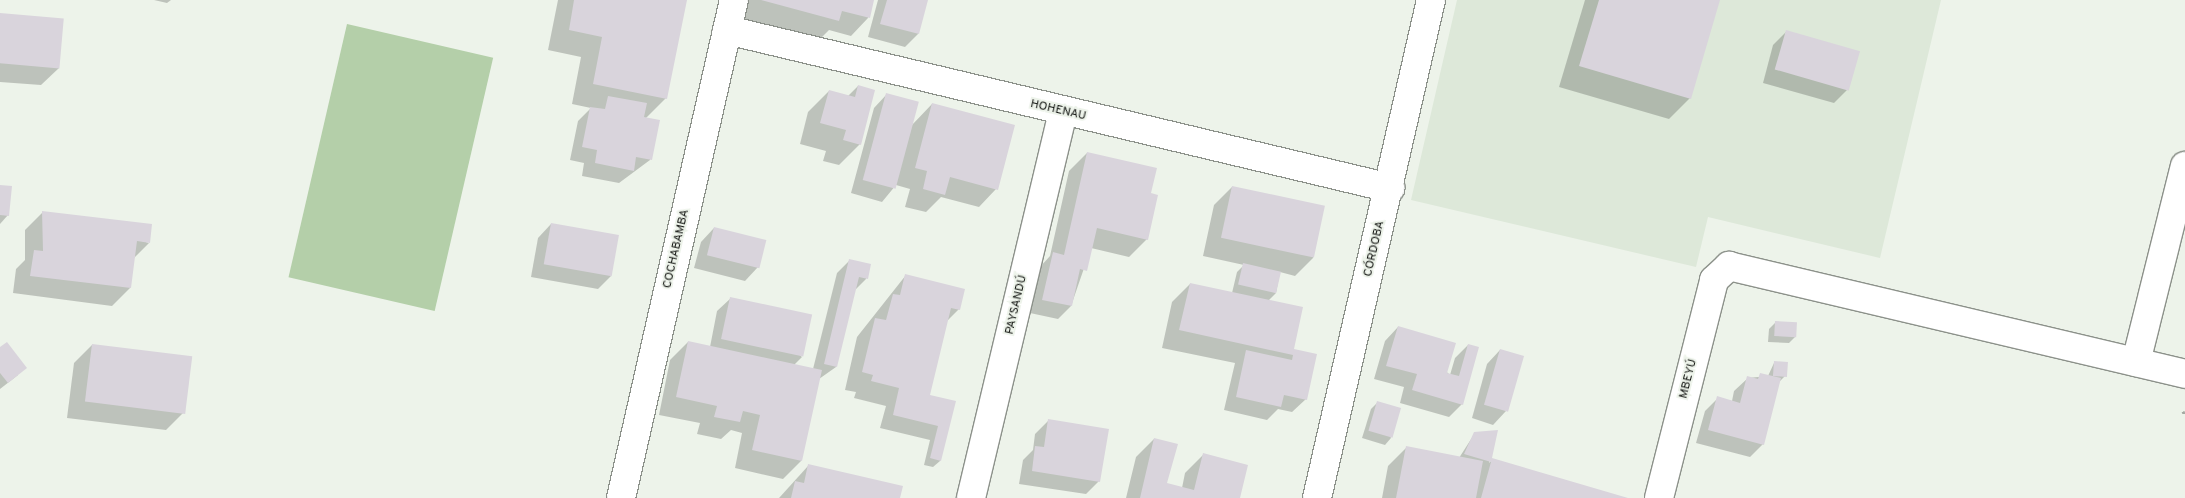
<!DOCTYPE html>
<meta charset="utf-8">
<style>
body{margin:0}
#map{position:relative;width:2185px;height:498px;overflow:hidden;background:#edf3ea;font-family:Overpass,sans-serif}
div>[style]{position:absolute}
.built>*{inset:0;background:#dde8d9}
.green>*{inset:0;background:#b4cfa9;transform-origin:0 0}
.shadow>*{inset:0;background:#0003}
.building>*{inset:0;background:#d9d4dc;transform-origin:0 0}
.path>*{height:3px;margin-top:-1.5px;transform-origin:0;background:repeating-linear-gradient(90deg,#a4a9a2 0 2.5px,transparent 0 6.5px)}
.roads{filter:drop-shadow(1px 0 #8c918a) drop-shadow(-1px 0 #8c918a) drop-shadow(0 1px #8c918a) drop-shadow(0 -1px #8c918a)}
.minor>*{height:28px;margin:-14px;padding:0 14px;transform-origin:14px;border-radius:14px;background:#fff}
span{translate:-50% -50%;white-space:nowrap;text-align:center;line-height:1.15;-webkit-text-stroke:4px #edf3ea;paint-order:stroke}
.street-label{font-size:12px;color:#111310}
</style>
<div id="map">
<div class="built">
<div style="clip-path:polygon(1457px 0,1941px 0,1880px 258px,1708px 217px,1696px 267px,1411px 200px)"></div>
</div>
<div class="green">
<div style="left:347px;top:24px;width:150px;height:260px;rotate:13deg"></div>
</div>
<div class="shadow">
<div style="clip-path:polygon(154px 0,171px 0,167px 3px)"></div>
<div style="clip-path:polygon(558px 0,686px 0,666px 98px,645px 119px,658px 121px,650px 160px,619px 183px,582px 176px,584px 163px,570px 160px,578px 121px,591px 108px,572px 104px,581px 57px,548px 50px)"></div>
<div style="clip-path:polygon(746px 0,873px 0,868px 18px,851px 36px,829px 30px,820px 39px,741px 18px)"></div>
<div style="clip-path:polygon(878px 0,927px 0,918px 34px,905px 47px,868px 37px)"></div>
<div style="clip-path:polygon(1585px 0,1719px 0,1690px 98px,1669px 119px,1559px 87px)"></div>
<div style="clip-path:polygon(0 14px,59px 68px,41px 85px,0 82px)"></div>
<div style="clip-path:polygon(1786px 32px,1858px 52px,1847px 90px,1834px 103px,1763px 83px,1773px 45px)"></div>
<div style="clip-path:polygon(858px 86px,860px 144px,839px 165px,823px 161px,826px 151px,800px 144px,808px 112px,829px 91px,848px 96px)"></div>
<div style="clip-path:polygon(887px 94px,912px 125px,932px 104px,996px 189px,979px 207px,941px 197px,926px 212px,905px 207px,910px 189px,896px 185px,882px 202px,851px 193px,874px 108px)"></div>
<div style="clip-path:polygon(1087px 153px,1147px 239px,1129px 257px,1091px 248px,1071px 306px,1058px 319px,1030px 313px,1040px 267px,1050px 256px,1069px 171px)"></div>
<div style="clip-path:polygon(0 186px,8px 215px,0 224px)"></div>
<div style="clip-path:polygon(1232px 187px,1323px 207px,1313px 258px,1295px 276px,1280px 272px,1276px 293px,1268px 301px,1292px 353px,1295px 351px,1306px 399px,1292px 412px,1278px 409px,1267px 420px,1224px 410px,1235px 363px,1162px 348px,1172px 302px,1190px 284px,1232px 293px,1237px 272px,1244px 265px,1203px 256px,1214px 205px)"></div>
<div style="clip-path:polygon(43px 212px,149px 243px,134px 258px,130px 288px,112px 306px,13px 293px,16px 269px,25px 260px,25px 230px)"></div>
<div style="clip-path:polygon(551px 224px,611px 276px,598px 289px,531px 277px,538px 238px)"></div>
<div style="clip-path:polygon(714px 228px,758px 267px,745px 281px,694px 268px,701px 242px)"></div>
<div style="clip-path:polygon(850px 260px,870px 265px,866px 279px,854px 291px,836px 367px,819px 379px,801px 461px,783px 479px,735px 468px,742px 433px,731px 430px,721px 439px,697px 434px,700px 423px,659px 415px,670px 360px,688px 342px,710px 347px,717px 311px,731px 298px,802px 357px,794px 365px,813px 369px,837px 273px)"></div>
<div style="clip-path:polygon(906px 275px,959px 309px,947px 321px,927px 396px,954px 402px,940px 461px,933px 467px,924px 465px,930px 440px,880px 428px,886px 406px,854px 398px,856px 392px,845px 390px,857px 337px)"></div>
<div style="clip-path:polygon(1776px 322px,1796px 336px,1789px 343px,1768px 342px,1769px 329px)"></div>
<div style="clip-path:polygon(1398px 327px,1450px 375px,1455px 358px,1468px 345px,1462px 404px,1449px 417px,1400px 403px,1404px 387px,1374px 379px,1385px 341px)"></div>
<div style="clip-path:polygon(92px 345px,184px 412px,166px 430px,67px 418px,74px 363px)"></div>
<div style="clip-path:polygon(0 348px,18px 375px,0 389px)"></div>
<div style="clip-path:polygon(1500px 350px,1506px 411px,1493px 425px,1472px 418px,1487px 364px)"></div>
<div style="clip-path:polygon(1774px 363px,1786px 375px,1779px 382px,1763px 444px,1750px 457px,1696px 443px,1705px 411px,1718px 398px,1732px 401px,1734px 391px,1748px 378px,1768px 376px)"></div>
<div style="clip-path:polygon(1378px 402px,1391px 438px,1385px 445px,1362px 438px,1371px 409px)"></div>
<div style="clip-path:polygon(1048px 421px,1099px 481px,1086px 494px,1019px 484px,1023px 460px,1033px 450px,1035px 434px)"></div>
<div style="clip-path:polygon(1497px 432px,1489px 463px,1492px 460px,1625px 498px,1382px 498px,1388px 466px,1406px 448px,1459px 458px,1475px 433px)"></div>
<div style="clip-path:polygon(1154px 439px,1166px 484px,1182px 488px,1185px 473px,1203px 455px,1238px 498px,1126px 498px,1136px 457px)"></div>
<div style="clip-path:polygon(808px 466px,899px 498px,779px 498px)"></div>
</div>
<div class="building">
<div style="clip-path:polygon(574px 0,687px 0,667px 99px,593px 84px,602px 37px,569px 30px)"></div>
<div style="clip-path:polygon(761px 0,874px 0,870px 18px,842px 11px,839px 21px)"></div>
<div style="clip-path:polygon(887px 0,928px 0,919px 34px,880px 24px)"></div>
<div style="clip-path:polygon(1599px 0,1720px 0,1691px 99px,1579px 66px)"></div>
<div style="left:0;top:13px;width:64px;height:50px;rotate:5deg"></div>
<div style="left:1786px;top:30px;width:77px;height:41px;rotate:16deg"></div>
<div style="clip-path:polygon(858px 85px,875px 90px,861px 145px,843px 140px,846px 130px,820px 123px,829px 90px,855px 97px)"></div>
<div style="left:886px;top:93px;width:34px;height:90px;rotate:15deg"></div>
<div style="clip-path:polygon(608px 96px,647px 103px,644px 117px,660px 120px,652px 160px,636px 157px,634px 171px,595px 163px,597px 150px,582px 147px,590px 107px,605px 109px)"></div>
<div style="clip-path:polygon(932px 103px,1015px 125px,998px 190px,950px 177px,945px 195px,923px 189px,927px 171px,915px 168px)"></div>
<div style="clip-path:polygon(1087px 152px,1157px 168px,1151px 193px,1158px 195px,1148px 240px,1097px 228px,1087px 271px,1080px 269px,1072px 306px,1042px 300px,1053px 252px,1064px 255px)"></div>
<div style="clip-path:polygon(0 185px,12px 186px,9px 216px,0 215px)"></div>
<div style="left:1232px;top:186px;width:95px;height:53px;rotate:12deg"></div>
<div style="clip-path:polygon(42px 211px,152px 224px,150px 243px,137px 241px,131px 288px,30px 276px,34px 250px,43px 251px)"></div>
<div style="left:551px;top:223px;width:69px;height:42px;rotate:10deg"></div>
<div style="left:714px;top:227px;width:54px;height:29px;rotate:14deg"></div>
<div style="clip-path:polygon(849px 259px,871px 264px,868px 279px,859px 277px,837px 367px,824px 364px)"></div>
<div style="left:1243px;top:263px;width:39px;height:22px;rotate:13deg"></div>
<div style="clip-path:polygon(905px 274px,965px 289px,960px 310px,951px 308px,930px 395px,956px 401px,941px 461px,930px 458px,938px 426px,893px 415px,899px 388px,871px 381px,873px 375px,862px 372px,875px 318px,886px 320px,893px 294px,900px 295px)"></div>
<div style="clip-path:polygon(1190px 283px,1303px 307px,1294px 349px,1317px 354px,1307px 400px,1284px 395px,1281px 407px,1236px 397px,1246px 350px,1292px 360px,1293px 355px,1179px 330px)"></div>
<div style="left:730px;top:297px;width:84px;height:43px;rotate:12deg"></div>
<div style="left:1775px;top:321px;width:22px;height:15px;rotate:3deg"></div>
<div style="clip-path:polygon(1398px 326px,1456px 343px,1447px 373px,1459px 376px,1468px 344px,1479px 347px,1463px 405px,1412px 390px,1417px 374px,1386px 366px)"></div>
<div style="clip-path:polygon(688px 341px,822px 370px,802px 461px,752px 450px,760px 415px,743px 411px,740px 422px,714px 417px,717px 406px,676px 397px)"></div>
<div style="clip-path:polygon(7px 342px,27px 368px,8px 383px,0 373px,0 347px)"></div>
<div style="left:92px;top:344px;width:101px;height:58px;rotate:7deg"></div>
<div style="left:1500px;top:349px;width:25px;height:58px;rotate:16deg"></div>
<div style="left:1774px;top:361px;width:14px;height:15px;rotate:4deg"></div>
<div style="clip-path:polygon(1760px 373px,1781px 378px,1764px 445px,1708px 430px,1717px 396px,1740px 403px,1747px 376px,1758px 379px)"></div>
<div style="left:1377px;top:401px;width:25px;height:31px;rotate:16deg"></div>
<div style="clip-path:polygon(1048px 419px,1109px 429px,1100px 482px,1032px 471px,1035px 446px,1044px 447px)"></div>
<div style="clip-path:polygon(1498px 430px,1492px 458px,1628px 498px,1481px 498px,1491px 462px,1464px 454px,1474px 432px)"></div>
<div style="clip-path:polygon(1154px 438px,1178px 444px,1167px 483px,1194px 490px,1203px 453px,1248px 465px,1240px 498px,1140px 498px)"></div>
<div style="clip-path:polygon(1406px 446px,1483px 461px,1476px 498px,1396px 498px)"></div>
<div style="clip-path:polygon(808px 464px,903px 486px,900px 498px,791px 498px,795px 481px,804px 483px)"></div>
</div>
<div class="path">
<div style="left:2183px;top:411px;width:5px;rotate:68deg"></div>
</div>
<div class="roads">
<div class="minor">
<div style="left:727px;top:30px;width:682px;rotate:13.4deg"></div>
<div style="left:2136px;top:362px;width:202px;rotate:-76deg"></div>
<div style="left:621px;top:498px;width:511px;rotate:-77.22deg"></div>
<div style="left:971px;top:498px;width:397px;rotate:-76.6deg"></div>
<div style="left:1317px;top:498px;width:511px;rotate:-77.11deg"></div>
<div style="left:1659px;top:498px;width:225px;rotate:-75.8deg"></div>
<div style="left:1714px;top:280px;width:21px;rotate:-43deg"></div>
<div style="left:1729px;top:266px;width:469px;rotate:13.3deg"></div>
</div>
</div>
<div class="street-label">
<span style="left:1058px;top:111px;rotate:13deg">HOHENAU</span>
<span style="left:677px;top:249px;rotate:-77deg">COCHABAMBA</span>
<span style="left:1375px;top:249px;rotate:-77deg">CÓRDOBA</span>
<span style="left:1017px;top:305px;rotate:-77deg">PAYSANDÚ</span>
<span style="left:1689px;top:379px;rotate:-76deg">MBEYÚ</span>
</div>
</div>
